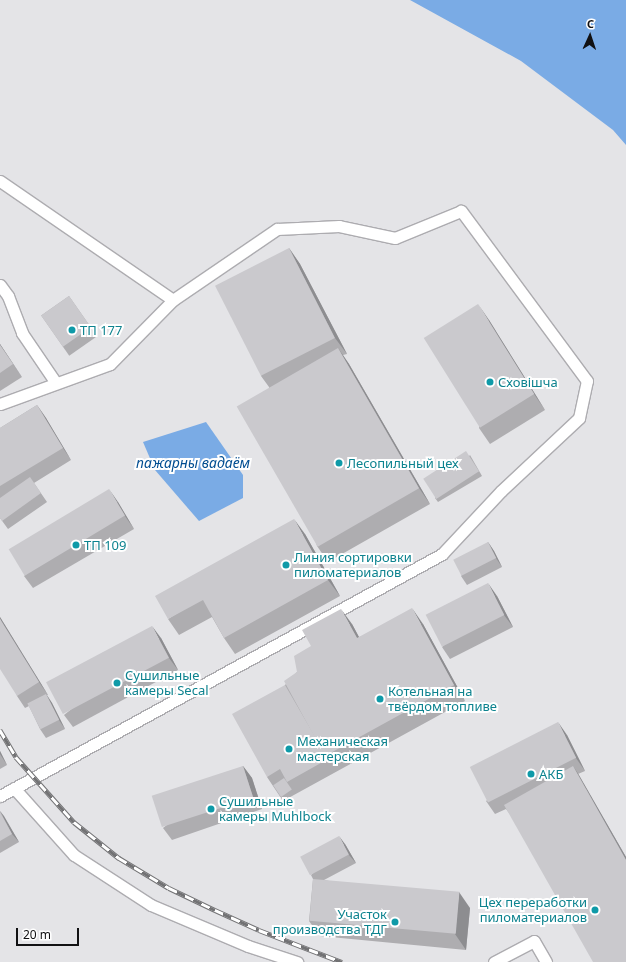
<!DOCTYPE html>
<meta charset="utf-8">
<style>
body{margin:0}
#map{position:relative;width:626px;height:962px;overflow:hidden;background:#e4e4e7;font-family:"Noto Sans",sans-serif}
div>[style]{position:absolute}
.water>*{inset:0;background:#7aabe5}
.roads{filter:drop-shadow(1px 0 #adacb0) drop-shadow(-1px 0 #adacb0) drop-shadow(0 1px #adacb0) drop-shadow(0 -1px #adacb0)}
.service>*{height:11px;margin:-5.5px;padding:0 5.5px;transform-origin:5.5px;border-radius:5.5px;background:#fff}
.rail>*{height:4.5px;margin-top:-2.25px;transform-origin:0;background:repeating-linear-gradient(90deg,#fff 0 9px,#727274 0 18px);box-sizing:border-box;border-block:1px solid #727274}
.wall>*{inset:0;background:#aeadb0;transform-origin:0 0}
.shaded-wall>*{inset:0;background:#8d8d90}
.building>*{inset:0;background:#cac9cd;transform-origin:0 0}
.dots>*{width:11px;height:11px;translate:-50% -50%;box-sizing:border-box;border:2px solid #fff;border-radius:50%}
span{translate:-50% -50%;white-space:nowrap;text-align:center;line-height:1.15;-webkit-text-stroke:4px #fff;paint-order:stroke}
.culture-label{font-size:13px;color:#0d838f}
.left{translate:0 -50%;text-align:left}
.right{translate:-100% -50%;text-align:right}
.water-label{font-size:14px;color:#004d91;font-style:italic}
.north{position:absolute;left:570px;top:16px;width:40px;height:40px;-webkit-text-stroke:3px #fff;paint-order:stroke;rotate:3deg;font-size:11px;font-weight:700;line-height:16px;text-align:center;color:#111113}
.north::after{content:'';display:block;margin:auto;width:14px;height:18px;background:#111113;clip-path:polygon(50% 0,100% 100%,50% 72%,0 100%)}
.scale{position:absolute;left:16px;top:928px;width:63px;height:18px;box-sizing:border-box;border:2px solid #111113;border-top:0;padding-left:5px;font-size:12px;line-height:14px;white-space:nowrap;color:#111113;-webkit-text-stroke:3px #fff;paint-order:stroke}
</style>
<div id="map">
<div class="water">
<div style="clip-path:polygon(410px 0,626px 0,626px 145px,613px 130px,521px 61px)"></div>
<div style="clip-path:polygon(206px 422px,243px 475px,243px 498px,199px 521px,155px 470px,143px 442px)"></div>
</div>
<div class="roads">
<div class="service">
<div style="left:0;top:181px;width:210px;rotate:34.5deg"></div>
<div style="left:173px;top:300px;width:90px;rotate:134.5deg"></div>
<div style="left:110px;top:364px;width:117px;rotate:160deg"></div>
<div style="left:0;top:285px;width:14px;rotate:54deg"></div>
<div style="left:8px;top:296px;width:40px;rotate:69deg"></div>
<div style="left:22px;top:333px;width:60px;rotate:55.8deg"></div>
<div style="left:14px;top:788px;width:90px;rotate:48.2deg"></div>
<div style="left:74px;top:855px;width:92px;rotate:33deg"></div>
<div style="left:151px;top:905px;width:105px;rotate:22.9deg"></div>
<div style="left:248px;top:946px;width:52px;rotate:18.1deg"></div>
<div style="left:0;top:796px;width:504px;rotate:-28.7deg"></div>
<div style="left:442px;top:554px;width:86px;rotate:-46.9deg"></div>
<div style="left:501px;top:491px;width:107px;rotate:-43.1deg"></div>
<div style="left:579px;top:418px;width:38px;rotate:-78deg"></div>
<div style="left:587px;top:381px;width:212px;rotate:-126.5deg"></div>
<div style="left:461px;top:211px;width:71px;rotate:157.8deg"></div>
<div style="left:395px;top:238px;width:57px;rotate:-167.9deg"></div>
<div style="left:339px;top:226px;width:62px;rotate:177.2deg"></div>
<div style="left:277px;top:229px;width:126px;rotate:145.7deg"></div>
<div style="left:494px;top:962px;width:45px;rotate:-27.7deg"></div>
<div style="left:534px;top:941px;width:24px;rotate:60deg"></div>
</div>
</div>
<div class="rail">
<div style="left:0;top:730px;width:31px;rotate:59deg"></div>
<div style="left:16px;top:757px;width:87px;rotate:48.3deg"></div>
<div style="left:74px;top:822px;width:58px;rotate:38.7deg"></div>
<div style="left:119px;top:858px;width:58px;rotate:31deg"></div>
<div style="left:169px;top:888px;width:51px;rotate:25.6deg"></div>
<div style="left:215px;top:910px;width:48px;rotate:24.4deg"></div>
<div style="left:259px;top:930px;width:89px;rotate:21.1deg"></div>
</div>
<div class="wall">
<div style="clip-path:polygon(289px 248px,300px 264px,347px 354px,343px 355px,349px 364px,430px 504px,328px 562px,317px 546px,269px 387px,261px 376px)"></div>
<div style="left:69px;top:296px;width:49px;height:34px;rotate:55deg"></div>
<div style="clip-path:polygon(489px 320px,545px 410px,490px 444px,479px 428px)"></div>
<div style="clip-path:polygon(0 344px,22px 377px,0 391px)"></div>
<div style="clip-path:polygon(37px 405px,46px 418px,71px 460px,34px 483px,47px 502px,8px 529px,0 518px,0 428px)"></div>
<div style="clip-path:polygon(470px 455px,482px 476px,438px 502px,435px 498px)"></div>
<div style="clip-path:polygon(118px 502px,134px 529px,33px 588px,24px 576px)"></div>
<div style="clip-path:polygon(305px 534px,340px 596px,235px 654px,224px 638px,212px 617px,179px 635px,168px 619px)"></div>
<div style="clip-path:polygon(488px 542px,494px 551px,502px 567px,467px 585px,461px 576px)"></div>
<div style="clip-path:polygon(497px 596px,513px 627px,450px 659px,442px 647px)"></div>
<div style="clip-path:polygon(0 617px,48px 695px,47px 695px,52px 703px,65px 729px,46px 738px,40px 729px,29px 706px,25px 708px,17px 696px)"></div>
<div style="clip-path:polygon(352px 624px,359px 637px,423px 624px,465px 701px,283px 801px,267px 777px,285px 685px,297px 672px)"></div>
<div style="clip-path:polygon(161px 638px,178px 670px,73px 727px,64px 715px)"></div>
<div style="clip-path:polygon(567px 735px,585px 771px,578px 774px,626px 857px,626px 962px,506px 809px,495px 814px,486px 801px)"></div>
<div style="clip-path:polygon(0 751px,7px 765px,0 769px)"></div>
<div style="clip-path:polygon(243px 766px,252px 778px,262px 809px,172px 840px,163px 828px)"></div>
<div style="clip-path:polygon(0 811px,19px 842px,0 853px)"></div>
<div style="clip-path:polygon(345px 844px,356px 863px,324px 880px,470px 908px,466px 950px,320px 936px,309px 921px,313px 879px,311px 875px)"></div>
</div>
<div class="shaded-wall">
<div style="clip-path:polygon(289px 248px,300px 264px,347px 354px,335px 338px)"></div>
<div style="clip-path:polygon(478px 304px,489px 320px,545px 410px,534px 394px)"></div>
<div style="clip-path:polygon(0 344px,22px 377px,0 345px)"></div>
<div style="clip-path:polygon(338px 348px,349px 364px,430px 504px,419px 488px)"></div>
<div style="clip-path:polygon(37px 405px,46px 418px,71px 460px,63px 448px)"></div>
<div style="clip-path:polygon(109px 489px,118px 502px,134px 529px,125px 516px)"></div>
<div style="clip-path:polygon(294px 519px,305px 534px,340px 596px,328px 580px)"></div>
<div style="clip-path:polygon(488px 542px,494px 551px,502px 567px,496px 558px)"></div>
<div style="clip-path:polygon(488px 583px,497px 596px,513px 627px,504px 615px)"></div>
<div style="clip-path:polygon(412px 608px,423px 624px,465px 701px,454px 685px)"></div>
<div style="clip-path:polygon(341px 609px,352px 624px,368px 654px,357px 638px)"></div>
<div style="clip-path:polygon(0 617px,48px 695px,39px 682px,0 619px)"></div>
<div style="clip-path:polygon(152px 626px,161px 638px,178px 670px,169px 658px)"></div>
<div style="clip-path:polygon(46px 694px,52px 703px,65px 729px,59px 720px)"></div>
<div style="clip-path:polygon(558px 722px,567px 735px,585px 771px,576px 758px)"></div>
<div style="clip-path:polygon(0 751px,7px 765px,0 754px)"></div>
<div style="clip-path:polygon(243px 766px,252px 778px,262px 809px,253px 797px)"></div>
<div style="clip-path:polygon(573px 766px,579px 775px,626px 857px,626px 860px)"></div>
<div style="clip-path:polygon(0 811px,4px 816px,19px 842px,12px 834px)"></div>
<div style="clip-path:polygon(339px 836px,345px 844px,356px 863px,349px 855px)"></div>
<div style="clip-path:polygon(459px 892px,470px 908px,466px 950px,455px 934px)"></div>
</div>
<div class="building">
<div style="left:289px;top:248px;width:101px;height:83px;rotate:63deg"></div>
<div style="left:69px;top:296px;width:38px;height:34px;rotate:55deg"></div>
<div style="left:478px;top:304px;width:106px;height:64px;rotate:58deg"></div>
<div style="clip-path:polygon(0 345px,13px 364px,0 373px)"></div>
<div style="left:338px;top:348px;width:162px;height:117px;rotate:60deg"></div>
<div style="clip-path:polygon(37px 405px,63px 448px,0 486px,0 428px)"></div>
<div style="left:466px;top:451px;width:24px;height:51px;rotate:57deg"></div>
<div style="clip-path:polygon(30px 477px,41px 493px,2px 521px,0 518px,0 498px)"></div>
<div style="left:109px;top:489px;width:31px;height:117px;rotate:59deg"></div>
<div style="clip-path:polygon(294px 519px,328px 580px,224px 638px,203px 600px,168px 619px,155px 596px)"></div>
<div style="left:488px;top:542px;width:18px;height:39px;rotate:63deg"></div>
<div style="left:488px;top:583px;width:36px;height:70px;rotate:63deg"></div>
<div style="clip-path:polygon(412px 608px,454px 685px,325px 756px,284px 681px,297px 672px,294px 656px,311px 646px,302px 630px,341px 609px,357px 638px)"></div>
<div style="clip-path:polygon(0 619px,39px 682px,17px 696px,0 669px)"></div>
<div style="left:152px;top:626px;width:36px;height:120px;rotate:62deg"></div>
<div style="clip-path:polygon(285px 685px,328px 759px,287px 782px,280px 769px,267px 777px,232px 714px)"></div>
<div style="left:46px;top:694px;width:29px;height:21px;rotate:63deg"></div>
<div style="left:558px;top:722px;width:40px;height:99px;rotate:63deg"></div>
<div style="left:243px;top:766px;width:33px;height:96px;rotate:72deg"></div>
<div style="clip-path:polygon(573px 766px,626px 860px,626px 962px,593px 962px,504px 805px)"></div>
<div style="left:284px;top:778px;width:14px;height:13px;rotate:56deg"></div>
<div style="clip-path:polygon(0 812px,12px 834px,0 841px)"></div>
<div style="left:339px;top:836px;width:21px;height:44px;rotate:62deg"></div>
<div style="left:313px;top:879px;width:147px;height:42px;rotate:5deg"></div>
</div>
<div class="dots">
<div style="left:72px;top:330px;background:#0f9aa8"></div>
<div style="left:490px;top:382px;background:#0f9aa8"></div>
<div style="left:339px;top:463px;background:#0f9aa8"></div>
<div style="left:76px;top:545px;background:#0f9aa8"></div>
<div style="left:286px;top:565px;background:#0f9aa8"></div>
<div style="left:117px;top:683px;background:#0f9aa8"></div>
<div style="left:380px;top:699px;background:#0f9aa8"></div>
<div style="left:289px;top:749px;background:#0f9aa8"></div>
<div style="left:531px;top:774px;background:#0f9aa8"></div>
<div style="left:211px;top:809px;background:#0f9aa8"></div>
<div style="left:595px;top:910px;background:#0f9aa8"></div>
<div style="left:395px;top:922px;background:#0f9aa8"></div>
</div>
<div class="culture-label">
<span class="left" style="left:80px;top:330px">ТП 177</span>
<span class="left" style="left:498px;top:382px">Сховішча</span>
<span class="left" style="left:347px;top:463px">Лесопильный цех</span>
<span class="left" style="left:84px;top:545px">ТП 109</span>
<span class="left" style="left:294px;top:565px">Линия сортировки<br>пиломатериалов</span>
<span class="left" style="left:125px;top:683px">Сушильные<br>камеры Secal</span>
<span class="left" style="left:388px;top:699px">Котельная на<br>твёрдом топливе</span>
<span class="left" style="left:297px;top:749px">Механическая<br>мастерская</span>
<span class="left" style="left:539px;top:774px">АКБ</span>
<span class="left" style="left:219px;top:809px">Cушильные<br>камеры Muhlbock</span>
<span class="right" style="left:587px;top:910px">Цех переработки<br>пиломатериалов</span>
<span class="right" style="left:387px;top:922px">Участок<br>производства ТДГ</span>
</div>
<div class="water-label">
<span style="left:193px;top:463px">пажарны вадаём</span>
</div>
<div class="north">С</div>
<div class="scale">20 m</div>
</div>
